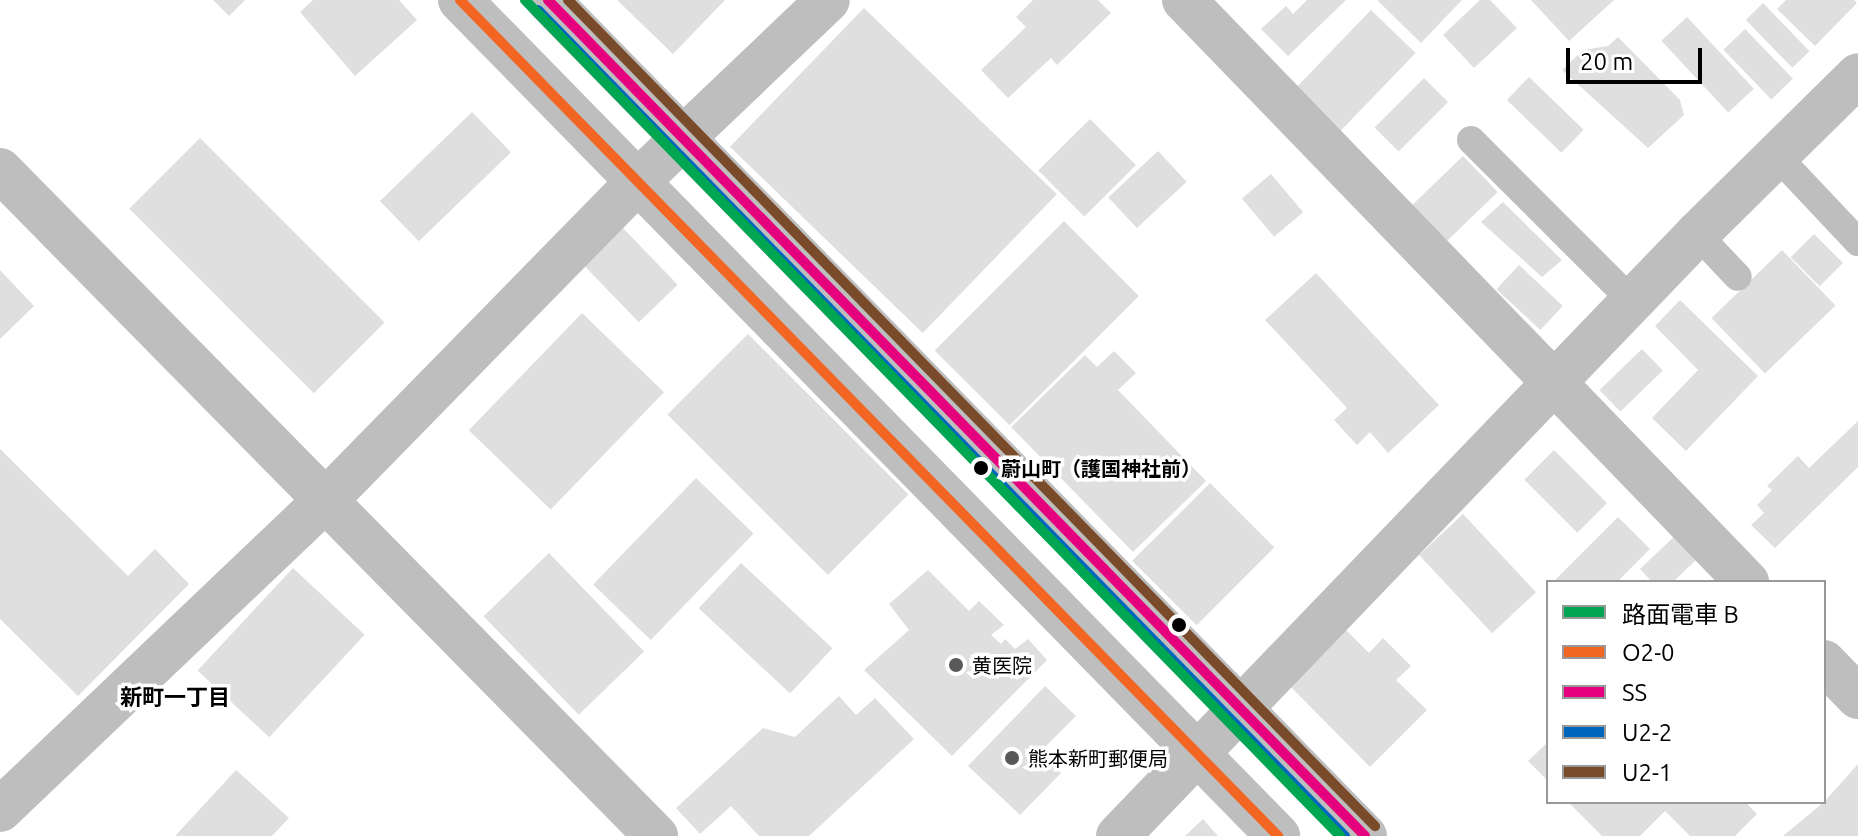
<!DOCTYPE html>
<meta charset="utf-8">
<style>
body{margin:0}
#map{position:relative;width:1858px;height:836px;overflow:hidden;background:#fff;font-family:Ubuntu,"Noto Sans JP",sans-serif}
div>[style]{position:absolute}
.building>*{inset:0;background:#dfdfdf;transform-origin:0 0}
.service>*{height:28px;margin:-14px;padding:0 14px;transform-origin:14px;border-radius:14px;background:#bebebe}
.minor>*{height:44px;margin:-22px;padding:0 22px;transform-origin:22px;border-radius:22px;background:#bebebe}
.tertiary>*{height:44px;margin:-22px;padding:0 22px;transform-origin:22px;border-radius:22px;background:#bebebe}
.bus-1>*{height:10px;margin:-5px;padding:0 5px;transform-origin:5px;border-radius:5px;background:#f26522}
.bus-2>*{height:10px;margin:-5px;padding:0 5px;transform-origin:5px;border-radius:5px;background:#e5007d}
.bus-3>*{height:10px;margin:-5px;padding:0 5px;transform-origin:5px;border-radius:5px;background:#0065bd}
.bus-4>*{height:10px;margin:-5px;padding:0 5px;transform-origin:5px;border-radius:5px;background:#7a4b2a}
.tram-1>*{height:10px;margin:-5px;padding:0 5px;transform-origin:5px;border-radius:5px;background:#00a651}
.dots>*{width:22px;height:22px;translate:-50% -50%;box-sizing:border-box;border:4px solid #fff;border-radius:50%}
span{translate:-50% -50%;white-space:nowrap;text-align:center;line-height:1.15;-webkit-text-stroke:7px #fff;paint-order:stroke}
.stop-label{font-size:20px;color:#000;font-weight:700}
.left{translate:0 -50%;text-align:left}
.poi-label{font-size:20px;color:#000}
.neighbourhood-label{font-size:22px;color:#000;font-weight:700}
.legend{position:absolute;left:1546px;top:580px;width:280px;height:224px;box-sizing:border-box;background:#fff;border:2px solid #999;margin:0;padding:10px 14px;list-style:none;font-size:24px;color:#000}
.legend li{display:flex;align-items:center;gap:16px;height:40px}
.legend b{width:40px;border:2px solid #999}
.scale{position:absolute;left:1566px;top:48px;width:136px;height:36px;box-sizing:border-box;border:4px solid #000;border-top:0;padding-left:10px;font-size:24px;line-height:28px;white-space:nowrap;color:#000;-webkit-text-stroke:6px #fff;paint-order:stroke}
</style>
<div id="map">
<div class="building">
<div style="clip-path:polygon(213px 0,245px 0,229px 16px)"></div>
<div style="clip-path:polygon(313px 0,399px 0,417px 20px,355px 76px,300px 12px)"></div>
<div style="clip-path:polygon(617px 0,725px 0,673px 54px)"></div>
<div style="clip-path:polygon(1033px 0,1098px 0,1111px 13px,1057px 65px,1051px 58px,1008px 98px,981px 70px,1026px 27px,1016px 17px)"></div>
<div style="clip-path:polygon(1307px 0,1346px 0,1288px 56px,1261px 29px,1286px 6px,1293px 14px)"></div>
<div style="clip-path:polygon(1377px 0,1462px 0,1421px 43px)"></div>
<div style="clip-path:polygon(1480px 0,1490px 0,1517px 28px,1474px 68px,1443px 35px)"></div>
<div style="clip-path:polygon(1531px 0,1614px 0,1569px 41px)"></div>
<div style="clip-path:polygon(1786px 0,1854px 0,1857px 3px,1815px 46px,1777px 9px)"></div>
<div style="left:1763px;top:3px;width:67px;height:24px;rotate:46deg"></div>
<div style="left:864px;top:8px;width:268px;height:193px;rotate:44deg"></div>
<div style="left:1371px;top:10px;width:62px;height:109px;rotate:44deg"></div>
<div style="left:1687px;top:17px;width:98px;height:35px;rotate:47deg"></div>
<div style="left:1745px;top:29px;width:69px;height:30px;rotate:46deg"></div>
<div style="clip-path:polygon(1618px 37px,1680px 100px,1684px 115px,1648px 148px,1562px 70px,1583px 50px,1608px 46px)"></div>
<div style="left:1529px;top:77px;width:76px;height:32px;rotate:44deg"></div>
<div style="left:1424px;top:78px;width:34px;height:70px;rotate:45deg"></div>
<div style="left:472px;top:112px;width:56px;height:128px;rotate:46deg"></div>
<div style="left:1090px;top:119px;width:65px;height:73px;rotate:45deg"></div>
<div style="left:200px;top:138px;width:261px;height:100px;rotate:45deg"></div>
<div style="left:1158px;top:151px;width:42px;height:68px;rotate:47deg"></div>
<div style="left:1463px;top:156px;width:50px;height:81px;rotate:46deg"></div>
<div style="left:1271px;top:174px;width:50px;height:38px;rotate:50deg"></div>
<div style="clip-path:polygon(1503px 202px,1562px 260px,1542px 277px,1481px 222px)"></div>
<div style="left:1064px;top:221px;width:106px;height:183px;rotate:45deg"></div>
<div style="left:620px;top:225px;width:83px;height:54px;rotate:46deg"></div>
<div style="left:1814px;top:234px;width:41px;height:33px;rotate:45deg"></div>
<div style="left:1782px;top:250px;width:77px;height:98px;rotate:46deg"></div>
<div style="left:1519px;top:265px;width:60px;height:33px;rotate:43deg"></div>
<div style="clip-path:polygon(0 270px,34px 306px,0 339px)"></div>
<div style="clip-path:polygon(1316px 273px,1439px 405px,1388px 453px,1370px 432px,1357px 445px,1334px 420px,1347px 408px,1265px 320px)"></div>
<div style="clip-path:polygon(1680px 300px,1758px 376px,1686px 451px,1652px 418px,1698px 370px,1655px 326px)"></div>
<div style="left:582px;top:313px;width:114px;height:163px;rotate:44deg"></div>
<div style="left:748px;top:334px;width:227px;height:114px;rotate:45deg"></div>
<div style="left:1642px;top:349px;width:30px;height:59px;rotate:46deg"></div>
<div style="clip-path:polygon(1114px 351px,1136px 373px,1118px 390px,1206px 481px,1133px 552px,1011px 427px,1085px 355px,1097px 367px)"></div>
<div style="clip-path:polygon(1858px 421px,1858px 467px,1775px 548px,1751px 525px,1764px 513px,1757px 505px,1772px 490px,1767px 486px,1798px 456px,1809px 468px)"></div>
<div style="clip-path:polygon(0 449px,128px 576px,155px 549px,189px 584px,78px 696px,0 619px)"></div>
<div style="left:1554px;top:450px;width:75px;height:42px;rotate:45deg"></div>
<div style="left:696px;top:478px;width:80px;height:148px;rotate:44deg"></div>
<div style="left:1210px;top:483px;width:91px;height:110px;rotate:45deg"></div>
<div style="left:1463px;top:514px;width:107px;height:60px;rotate:47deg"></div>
<div style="clip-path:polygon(1618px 517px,1650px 549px,1617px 582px,1553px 582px)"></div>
<div style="clip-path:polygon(1679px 532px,1701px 555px,1673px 582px,1652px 582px,1640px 569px)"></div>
<div style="left:549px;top:553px;width:137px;height:91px;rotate:46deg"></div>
<div style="left:741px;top:563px;width:125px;height:62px;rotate:43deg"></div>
<div style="left:293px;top:568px;width:98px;height:140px;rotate:43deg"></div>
<div style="clip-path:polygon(928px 570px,969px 611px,979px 601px,1004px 625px,991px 635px,1001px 644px,1005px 639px,1015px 649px,1028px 639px,1047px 660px,952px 756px,864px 670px,909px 630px,889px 604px)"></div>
<div style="clip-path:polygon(1339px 623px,1369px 653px,1383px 638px,1411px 666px,1396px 680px,1427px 710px,1370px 767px,1283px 679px)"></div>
<div style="clip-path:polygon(1045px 686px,1076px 716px,1042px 750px,1061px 773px,1020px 815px,968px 766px)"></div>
<div style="clip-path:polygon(839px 696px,856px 715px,875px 698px,914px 739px,809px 836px,759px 836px,731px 806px,700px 834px,676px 808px,763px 728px,795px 737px)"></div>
<div style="clip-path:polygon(1548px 742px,1548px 781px,1528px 761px)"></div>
<div style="clip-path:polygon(1858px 764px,1858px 836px,1783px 836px,1824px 802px)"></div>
<div style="clip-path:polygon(236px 770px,289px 818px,272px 836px,175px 836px)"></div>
<div style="clip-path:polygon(1568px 802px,1745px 802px,1757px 814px,1735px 836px,1690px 836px,1665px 811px,1640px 836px,1602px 836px)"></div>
<div style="clip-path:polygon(1203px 819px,1218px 836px,1185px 836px)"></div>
</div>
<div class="service">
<div style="left:1471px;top:140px;width:228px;rotate:45deg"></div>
<div style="left:1776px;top:155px;width:120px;rotate:46.7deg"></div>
<div style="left:1697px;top:234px;width:59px;rotate:46.4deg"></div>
</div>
<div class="minor">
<div style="left:1184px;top:0;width:810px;rotate:45.95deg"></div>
<div style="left:0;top:170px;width:935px;rotate:45.43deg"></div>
<div style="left:1824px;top:662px;width:49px;rotate:45.8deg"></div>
<div style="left:0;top:810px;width:451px;rotate:-43.6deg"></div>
<div style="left:327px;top:499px;width:445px;rotate:-45.6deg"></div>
<div style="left:638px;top:181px;width:262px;rotate:-43.6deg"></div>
<div style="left:1118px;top:836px;width:835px;rotate:-46.12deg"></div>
<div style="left:1697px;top:234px;width:226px;rotate:-44.6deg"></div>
</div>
<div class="tertiary">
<div style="left:460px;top:0;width:1170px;rotate:45.62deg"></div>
<div style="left:548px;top:0;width:1169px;rotate:45.66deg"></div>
</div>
<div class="bus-1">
<div style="left:460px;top:0;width:1170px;rotate:45.62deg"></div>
</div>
<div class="bus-2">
<div style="left:548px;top:0;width:1169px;rotate:45.66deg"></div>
</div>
<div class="bus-3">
<div style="left:538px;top:10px;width:1155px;rotate:45.67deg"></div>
</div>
<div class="bus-4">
<div style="left:568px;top:0;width:1155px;rotate:45.67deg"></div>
</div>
<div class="tram-1">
<div style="left:525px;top:0;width:1168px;rotate:45.73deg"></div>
</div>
<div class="dots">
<div style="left:981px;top:468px;background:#000"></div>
<div style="left:1179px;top:625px;background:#000"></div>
<div style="left:956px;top:665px;background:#595959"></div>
<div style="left:1012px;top:758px;background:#595959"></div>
</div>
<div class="stop-label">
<span class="left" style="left:1001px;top:468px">蔚山町（護国神社前）</span>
</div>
<div class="poi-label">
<span class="left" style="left:972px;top:665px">黄医院</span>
<span class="left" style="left:1028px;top:758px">熊本新町郵便局</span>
</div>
<div class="neighbourhood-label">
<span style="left:175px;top:697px">新町一丁目</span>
</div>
<ul class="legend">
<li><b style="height:10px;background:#00a651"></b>路面電車 B</li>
<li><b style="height:10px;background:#f26522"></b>O2-0</li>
<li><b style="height:10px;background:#e5007d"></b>SS</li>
<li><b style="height:10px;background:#0065bd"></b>U2-2</li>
<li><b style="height:10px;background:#7a4b2a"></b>U2-1</li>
</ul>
<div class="scale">20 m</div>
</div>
